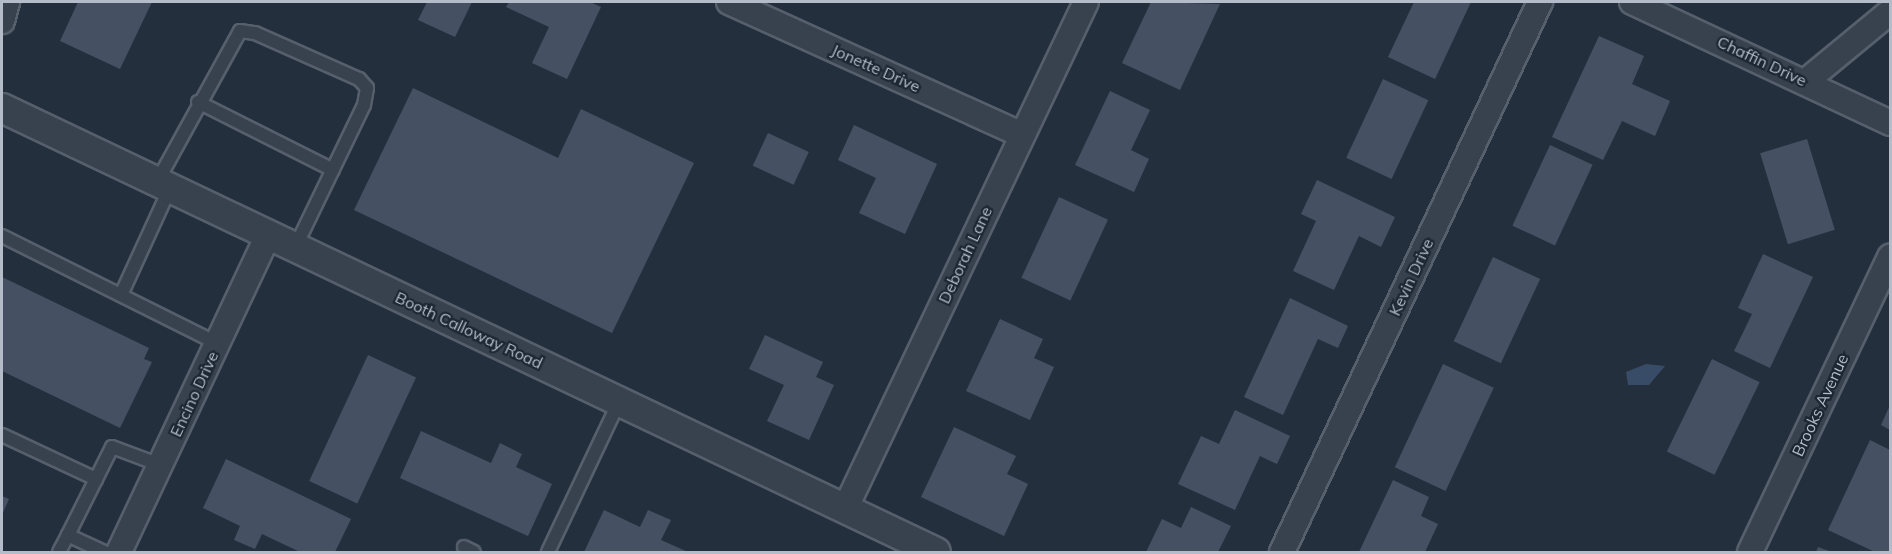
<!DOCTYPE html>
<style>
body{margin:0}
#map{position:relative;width:1892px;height:554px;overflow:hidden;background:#242f3e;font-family:Mulish,sans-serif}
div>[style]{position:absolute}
.water>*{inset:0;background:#394c67}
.building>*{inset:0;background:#455162;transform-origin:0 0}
.roads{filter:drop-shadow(2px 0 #565f6c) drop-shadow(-2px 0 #565f6c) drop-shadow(0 2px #565f6c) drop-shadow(0 -2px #565f6c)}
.service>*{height:12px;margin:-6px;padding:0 6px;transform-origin:6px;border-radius:6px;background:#38414e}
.minor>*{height:24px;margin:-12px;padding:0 12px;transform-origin:12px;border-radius:12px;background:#38414e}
.tertiary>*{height:28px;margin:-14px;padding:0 14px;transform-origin:14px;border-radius:14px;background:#38414e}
span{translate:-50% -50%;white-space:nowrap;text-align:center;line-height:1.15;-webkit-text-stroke:4.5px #1d2633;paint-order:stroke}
.street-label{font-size:16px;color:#b4bcc9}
.frame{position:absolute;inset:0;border:3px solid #b4bcc9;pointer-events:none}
</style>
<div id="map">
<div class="water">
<div style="clip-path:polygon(1646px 364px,1665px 366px,1649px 385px,1628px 385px,1626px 372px)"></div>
</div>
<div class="building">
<div style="clip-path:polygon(78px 2px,152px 2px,120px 69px,60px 41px)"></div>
<div style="clip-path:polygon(427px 2px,472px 2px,455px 37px,418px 20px)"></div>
<div style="clip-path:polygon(509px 2px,590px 2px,601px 7px,567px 79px,532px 63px,549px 27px,506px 7px)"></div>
<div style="clip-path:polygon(1151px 2px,1220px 4px,1180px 90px,1122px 63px)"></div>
<div style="clip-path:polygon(1414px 2px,1471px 2px,1435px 79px,1388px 57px)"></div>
<div style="clip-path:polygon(1599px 36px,1644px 56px,1632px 84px,1670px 101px,1655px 136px,1622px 121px,1603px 160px,1552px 137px)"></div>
<div style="left:1383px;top:79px;width:50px;height:87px;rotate:25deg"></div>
<div style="clip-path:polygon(413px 88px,558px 158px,581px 109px,694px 163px,612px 333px,354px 210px)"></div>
<div style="clip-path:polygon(1110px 91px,1150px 110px,1131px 150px,1149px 159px,1134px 192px,1075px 165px)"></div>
<div style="clip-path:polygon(854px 125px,937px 164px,905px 234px,859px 213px,876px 178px,838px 160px)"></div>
<div style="left:768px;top:133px;width:45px;height:36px;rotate:25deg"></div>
<div style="left:1807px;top:139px;width:95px;height:49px;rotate:73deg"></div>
<div style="left:1550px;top:145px;width:47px;height:89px;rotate:25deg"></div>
<div style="clip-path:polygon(1317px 180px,1395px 217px,1381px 247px,1359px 236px,1334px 290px,1293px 271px,1316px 221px,1301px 214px)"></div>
<div style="left:1059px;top:197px;width:54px;height:89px;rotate:25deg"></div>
<div style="clip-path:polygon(1763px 254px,1813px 277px,1770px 368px,1734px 351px,1752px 314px,1738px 308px)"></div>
<div style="left:1493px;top:257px;width:52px;height:93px;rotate:25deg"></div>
<div style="clip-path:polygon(2px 277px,149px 348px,144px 359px,152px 362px,120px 428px,2px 371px)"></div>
<div style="clip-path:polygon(1290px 298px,1348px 326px,1338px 348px,1318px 339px,1283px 415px,1244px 397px)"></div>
<div style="clip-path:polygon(1000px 319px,1043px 339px,1034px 358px,1054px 367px,1030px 420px,966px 391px)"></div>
<div style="clip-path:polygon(765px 335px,823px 362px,816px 377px,834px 385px,809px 440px,767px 421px,784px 385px,749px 369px)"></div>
<div style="left:368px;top:355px;width:53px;height:139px;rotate:25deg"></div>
<div style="left:1712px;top:359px;width:53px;height:103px;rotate:26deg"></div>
<div style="left:1443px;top:364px;width:56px;height:114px;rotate:25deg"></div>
<div style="clip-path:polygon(1890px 405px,1890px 430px,1881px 425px)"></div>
<div style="clip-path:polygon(1235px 410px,1290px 436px,1277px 464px,1260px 456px,1235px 510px,1178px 484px,1201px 436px,1219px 444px)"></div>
<div style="clip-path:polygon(954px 427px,1016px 456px,1007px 474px,1028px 484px,1004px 536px,921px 497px)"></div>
<div style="clip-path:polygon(421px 431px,491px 463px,500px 443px,522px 454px,516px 467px,552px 484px,528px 536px,400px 478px)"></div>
<div style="clip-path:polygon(1870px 440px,1890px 450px,1890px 552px,1875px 552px,1828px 530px)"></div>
<div style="clip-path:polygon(226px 459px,351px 519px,335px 552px,300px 552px,262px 534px,255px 549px,234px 540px,240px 526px,203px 508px)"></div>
<div style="clip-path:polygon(1393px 480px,1429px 497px,1421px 516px,1438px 524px,1425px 552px,1359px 552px)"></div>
<div style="clip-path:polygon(2px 496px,9px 499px,2px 515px)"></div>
<div style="clip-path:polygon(1191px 507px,1231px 526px,1218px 552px,1146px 552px,1162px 519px,1181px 528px)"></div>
<div style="clip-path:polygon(604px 510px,640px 527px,648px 510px,671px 520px,661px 540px,688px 552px,584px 552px)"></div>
<div style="clip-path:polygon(1818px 547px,1832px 552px,1816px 552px)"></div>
</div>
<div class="roads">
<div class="service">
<div style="left:198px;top:102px;width:151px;rotate:26.7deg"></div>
<div style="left:157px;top:182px;width:172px;rotate:-61.2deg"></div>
<div style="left:240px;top:31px;width:15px;rotate:8deg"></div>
<div style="left:255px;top:33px;width:114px;rotate:23.9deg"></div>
<div style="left:359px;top:79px;width:12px;rotate:48deg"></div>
<div style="left:367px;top:88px;width:17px;rotate:100deg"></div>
<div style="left:364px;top:105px;width:159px;rotate:115.8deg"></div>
<div style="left:2px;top:236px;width:240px;rotate:26.5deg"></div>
<div style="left:121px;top:295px;width:118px;rotate:-65.4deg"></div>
<div style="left:2px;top:435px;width:104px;rotate:25.1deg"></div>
<div style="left:464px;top:547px;width:11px;rotate:27deg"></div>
<div style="left:59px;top:552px;width:19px;rotate:-62deg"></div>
<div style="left:104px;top:552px;width:40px;rotate:-155deg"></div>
<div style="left:68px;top:535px;width:98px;rotate:-63.4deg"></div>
<div style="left:112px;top:447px;width:51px;rotate:20.6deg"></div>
<div style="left:548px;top:552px;width:166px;rotate:-64.7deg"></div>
</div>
<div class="minor">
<div style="left:729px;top:2px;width:322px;rotate:24.4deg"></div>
<div style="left:1632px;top:2px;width:285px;rotate:25.1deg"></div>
<div style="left:2px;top:21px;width:20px;rotate:-75deg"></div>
<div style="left:1805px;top:82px;width:110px;rotate:-39.5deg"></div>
<div style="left:845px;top:509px;width:561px;rotate:-64.58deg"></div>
<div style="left:119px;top:552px;width:350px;rotate:-64.8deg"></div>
<div style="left:1282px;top:552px;width:608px;rotate:-64.87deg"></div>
<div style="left:1750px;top:552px;width:327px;rotate:-64.6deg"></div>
</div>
<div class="tertiary">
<div style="left:2px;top:108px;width:1034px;rotate:25.43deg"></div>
</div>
</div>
<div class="street-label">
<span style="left:1762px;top:61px;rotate:25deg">Chaffin Drive</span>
<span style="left:876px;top:68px;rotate:24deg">Jonette Drive</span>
<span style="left:965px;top:255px;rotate:-65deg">Deborah Lane</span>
<span style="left:1411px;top:277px;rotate:-65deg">Kevin Drive</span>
<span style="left:469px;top:330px;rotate:25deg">Booth Calloway Road</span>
<span style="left:194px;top:394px;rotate:-65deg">Encino Drive</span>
<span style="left:1820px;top:405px;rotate:-65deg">Brooks Avenue</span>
</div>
<div class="frame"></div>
</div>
